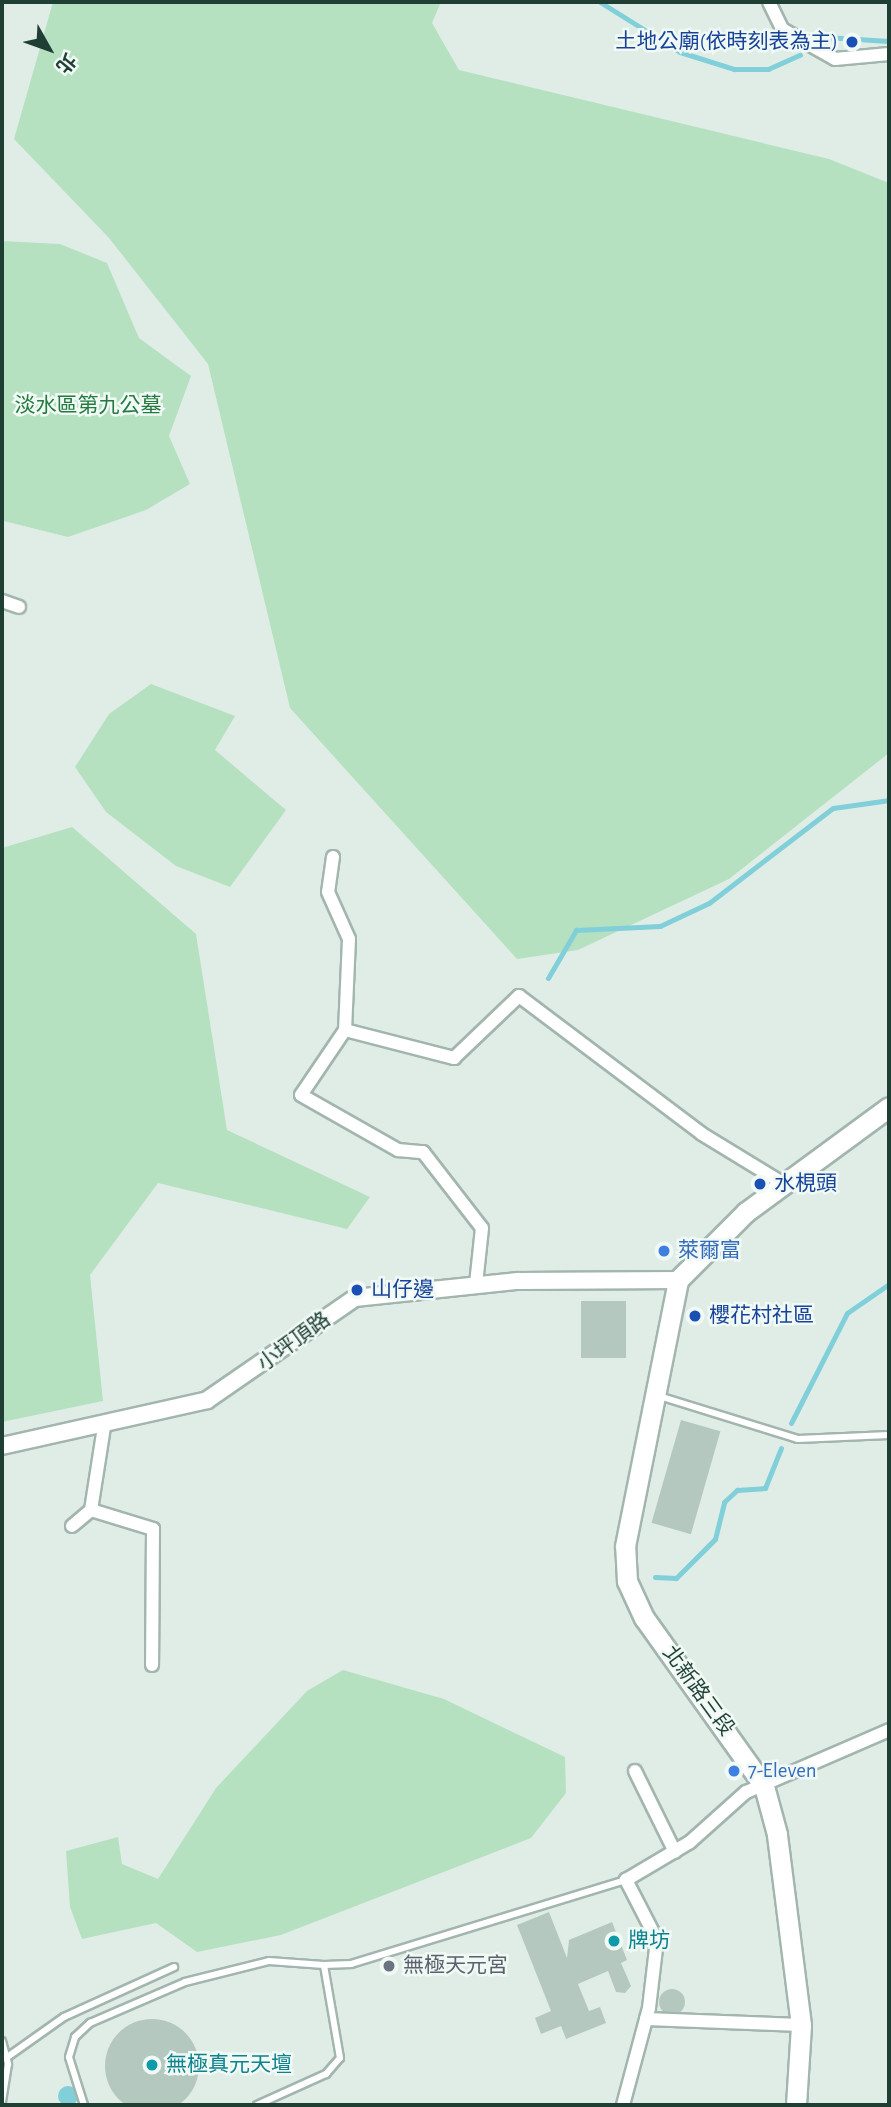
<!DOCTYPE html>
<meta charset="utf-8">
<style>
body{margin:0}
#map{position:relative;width:891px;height:2107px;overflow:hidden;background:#e0ede7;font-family:"Alegreya Sans","Noto Sans TC",sans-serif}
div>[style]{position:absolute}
.green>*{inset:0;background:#b6e1c0}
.water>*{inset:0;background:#81cfd9}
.round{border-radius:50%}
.stream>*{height:5px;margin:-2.5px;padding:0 2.5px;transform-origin:2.5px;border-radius:2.5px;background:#81cfd9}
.building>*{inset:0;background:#b5c8bf;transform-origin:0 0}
.roads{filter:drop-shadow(2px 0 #a2b5ae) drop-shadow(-2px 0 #a2b5ae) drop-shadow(0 2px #a2b5ae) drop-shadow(0 -2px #a2b5ae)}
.service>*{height:6px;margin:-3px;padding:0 3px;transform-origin:3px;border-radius:3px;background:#fff}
.minor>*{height:12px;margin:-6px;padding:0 6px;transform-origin:6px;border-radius:6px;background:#fff}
.tertiary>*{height:16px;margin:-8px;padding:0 8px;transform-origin:8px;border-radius:8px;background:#fff}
.secondary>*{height:19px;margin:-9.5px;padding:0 9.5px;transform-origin:9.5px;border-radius:9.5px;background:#fff}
.dots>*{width:19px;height:19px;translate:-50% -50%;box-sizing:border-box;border:4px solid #f1f9f5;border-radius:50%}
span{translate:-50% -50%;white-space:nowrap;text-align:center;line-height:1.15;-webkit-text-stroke:5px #f1f9f5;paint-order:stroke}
.transit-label{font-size:21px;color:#164399}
.right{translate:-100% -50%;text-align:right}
.left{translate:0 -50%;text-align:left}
.park-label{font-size:21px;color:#247b41}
.shop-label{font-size:21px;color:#366cbe}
.street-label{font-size:21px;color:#1f3f35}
.culture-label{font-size:21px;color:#0d838f}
.worship-label{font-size:21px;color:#5b616d}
.frame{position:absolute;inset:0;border:4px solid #1f3f35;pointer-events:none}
.north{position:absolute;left:14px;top:14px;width:70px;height:70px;-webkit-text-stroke:5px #f1f9f5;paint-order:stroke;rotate:130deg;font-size:19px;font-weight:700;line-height:28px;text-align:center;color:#1f3f35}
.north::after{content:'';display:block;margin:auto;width:24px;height:32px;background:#1f3f35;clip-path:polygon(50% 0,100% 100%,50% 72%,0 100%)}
</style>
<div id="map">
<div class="green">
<div style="clip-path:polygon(53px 2px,441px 2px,432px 23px,459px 70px,829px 159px,889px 183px,889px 753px,729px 879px,578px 950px,517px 959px,290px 708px,208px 364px,109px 238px,14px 139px)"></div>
<div style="clip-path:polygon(2px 241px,60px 244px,107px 263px,139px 338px,191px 376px,169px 436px,190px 484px,146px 510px,68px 537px,4px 521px)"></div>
<div style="clip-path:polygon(151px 684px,235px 716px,215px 750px,286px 810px,230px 887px,176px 866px,106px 812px,75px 767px,109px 714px)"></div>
<div style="clip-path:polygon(72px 827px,196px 934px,227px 1130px,370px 1197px,347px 1229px,158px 1183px,90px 1275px,103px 1401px,2px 1422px,2px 848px)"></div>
<div style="clip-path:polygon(343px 1670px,444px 1699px,565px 1757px,566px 1793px,531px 1838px,281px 1935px,197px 1952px,156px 1923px,82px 1939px,70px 1907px,66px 1851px,118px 1837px,122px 1864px,158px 1879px,216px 1788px,307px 1691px)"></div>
</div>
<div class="water">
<div class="round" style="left:58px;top:2086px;width:20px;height:20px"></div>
</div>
<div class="stream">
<div style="left:600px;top:2px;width:94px;rotate:32deg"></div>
<div style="left:680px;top:52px;width:57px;rotate:17.5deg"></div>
<div style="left:734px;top:69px;width:34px"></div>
<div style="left:768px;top:69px;width:35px;rotate:-24deg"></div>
<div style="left:825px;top:37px;width:64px;rotate:3.6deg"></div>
<div style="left:548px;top:978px;width:56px;rotate:-59.7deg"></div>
<div style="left:576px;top:930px;width:84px;rotate:-2.7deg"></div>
<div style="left:660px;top:926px;width:54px;rotate:-25.1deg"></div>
<div style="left:709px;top:903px;width:156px;rotate:-37.5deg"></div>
<div style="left:833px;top:808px;width:57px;rotate:-8.1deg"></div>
<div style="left:791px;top:1423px;width:123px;rotate:-63deg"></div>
<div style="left:847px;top:1313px;width:51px;rotate:-34.6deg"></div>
<div style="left:655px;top:1577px;width:21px;rotate:3deg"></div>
<div style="left:676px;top:1578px;width:55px;rotate:-45deg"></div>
<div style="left:715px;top:1539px;width:38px;rotate:-76deg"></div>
<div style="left:724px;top:1502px;width:18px;rotate:-43deg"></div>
<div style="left:737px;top:1490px;width:28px;rotate:-4deg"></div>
<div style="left:765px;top:1488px;width:43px;rotate:-68.2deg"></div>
</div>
<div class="building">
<div style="left:581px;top:1301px;width:45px;height:57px"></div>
<div style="left:681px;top:1420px;width:41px;height:107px;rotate:16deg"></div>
<div style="clip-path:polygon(549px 1912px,567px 1958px,569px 1940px,612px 1922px,627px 1960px,621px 1963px,631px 1986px,625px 1993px,616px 1992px,608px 1971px,578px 1984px,589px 2011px,600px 2007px,606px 2023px,566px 2039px,561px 2026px,541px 2034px,535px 2018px,551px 2011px,517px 1925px)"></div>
<div class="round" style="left:659px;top:1989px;width:26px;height:26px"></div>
<div class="round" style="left:105px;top:2019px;width:94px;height:94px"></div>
</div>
<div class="roads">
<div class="service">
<div style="left:659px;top:1396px;width:145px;rotate:17.2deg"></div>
<div style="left:798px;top:1439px;width:91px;rotate:-2.5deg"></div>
<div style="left:2px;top:2041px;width:24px;rotate:75deg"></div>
<div style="left:8px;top:2064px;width:37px;rotate:99deg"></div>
<div style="left:6px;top:2058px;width:71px;rotate:-35.3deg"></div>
<div style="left:64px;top:2017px;width:121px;rotate:-24.4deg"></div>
<div style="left:84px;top:2105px;width:50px;rotate:-107.4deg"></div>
<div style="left:69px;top:2057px;width:21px;rotate:-73deg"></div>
<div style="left:75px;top:2037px;width:21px;rotate:-43deg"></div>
<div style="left:90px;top:2023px;width:103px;rotate:-23.3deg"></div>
<div style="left:185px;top:1982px;width:87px;rotate:-14deg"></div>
<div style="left:269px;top:1961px;width:55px;rotate:4.2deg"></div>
<div style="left:257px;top:2105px;width:76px;rotate:-24.2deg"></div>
<div style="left:326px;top:2074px;width:21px;rotate:-49deg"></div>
<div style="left:340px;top:2058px;width:94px;rotate:-99.8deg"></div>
<div style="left:324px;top:1965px;width:27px;rotate:-2deg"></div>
<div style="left:351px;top:1964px;width:288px;rotate:-17deg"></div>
</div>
<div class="minor">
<div style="left:769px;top:2px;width:30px;rotate:64deg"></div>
<div style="left:782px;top:29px;width:61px;rotate:29.5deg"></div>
<div style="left:835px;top:59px;width:54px;rotate:-5.3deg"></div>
<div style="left:2px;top:601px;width:18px;rotate:19deg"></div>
<div style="left:333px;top:857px;width:35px;rotate:98deg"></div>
<div style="left:328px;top:892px;width:51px;rotate:65.9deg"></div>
<div style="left:349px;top:939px;width:91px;rotate:92.5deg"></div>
<div style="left:345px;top:1030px;width:78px;rotate:124.1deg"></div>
<div style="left:301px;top:1095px;width:112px;rotate:29.6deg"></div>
<div style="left:398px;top:1150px;width:25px;rotate:5deg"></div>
<div style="left:423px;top:1152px;width:96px;rotate:52.2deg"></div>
<div style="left:482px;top:1228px;width:56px;rotate:96.1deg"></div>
<div style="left:345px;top:1030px;width:113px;rotate:14.4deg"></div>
<div style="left:454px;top:1058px;width:90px;rotate:-43.6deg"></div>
<div style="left:519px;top:996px;width:229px;rotate:37deg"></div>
<div style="left:702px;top:1134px;width:96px;rotate:31.4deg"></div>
<div style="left:91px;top:1510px;width:65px;rotate:17deg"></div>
<div style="left:153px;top:1529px;width:136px;rotate:90.4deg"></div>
<div style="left:72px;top:1526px;width:25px;rotate:-40deg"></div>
<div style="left:91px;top:1510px;width:84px;rotate:-81.1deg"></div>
<div style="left:635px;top:1771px;width:90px;rotate:63.7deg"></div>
<div style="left:646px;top:2019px;width:155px;rotate:2.2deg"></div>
<div style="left:623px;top:2105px;width:100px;rotate:-75deg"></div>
<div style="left:649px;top:2008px;width:68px;rotate:-83.3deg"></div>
<div style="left:657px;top:1940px;width:68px;rotate:-117.3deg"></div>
<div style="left:626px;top:1880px;width:74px;rotate:-30.7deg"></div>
<div style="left:690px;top:1842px;width:75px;rotate:-41.8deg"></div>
<div style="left:746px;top:1792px;width:156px;rotate:-23.4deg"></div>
</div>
<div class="tertiary">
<div style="left:2px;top:1446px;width:210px;rotate:-12.6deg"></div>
<div style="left:207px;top:1400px;width:180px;rotate:-34.6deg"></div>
<div style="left:355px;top:1298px;width:164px;rotate:-6deg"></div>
<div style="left:518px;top:1281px;width:160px;rotate:-0.4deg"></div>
</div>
<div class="secondary">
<div style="left:796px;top:2105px;width:80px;rotate:-86.4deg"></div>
<div style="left:801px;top:2025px;width:193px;rotate:-97.2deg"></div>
<div style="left:777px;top:1834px;width:50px;rotate:-105.2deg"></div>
<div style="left:764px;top:1786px;width:206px;rotate:-125.5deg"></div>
<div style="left:644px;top:1618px;width:41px;rotate:-114.7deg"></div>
<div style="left:627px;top:1581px;width:35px;rotate:-93deg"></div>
<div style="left:625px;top:1546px;width:271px;rotate:-78.7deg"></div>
<div style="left:678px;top:1280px;width:96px;rotate:-45deg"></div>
<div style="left:746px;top:1212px;width:177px;rotate:-36.3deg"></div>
</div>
</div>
<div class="dots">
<div style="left:852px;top:42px;background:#1a4fb4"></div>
<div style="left:760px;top:1184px;background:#1a4fb4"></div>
<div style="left:664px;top:1251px;background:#3f7fe0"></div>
<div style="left:357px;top:1290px;background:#1a4fb4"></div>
<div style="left:695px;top:1316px;background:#1a4fb4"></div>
<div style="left:734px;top:1771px;background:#3f7fe0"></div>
<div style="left:614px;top:1941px;background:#0f9aa8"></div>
<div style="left:389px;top:1966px;background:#6b7280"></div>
<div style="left:152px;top:2065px;background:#0f9aa8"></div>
</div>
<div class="transit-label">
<span class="right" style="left:838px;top:42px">土地公廟(依時刻表為主)</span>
<span class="left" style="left:774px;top:1184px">水梘頭</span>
<span class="left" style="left:371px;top:1290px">山仔邊</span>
<span class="left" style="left:709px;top:1316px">櫻花村社區</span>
</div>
<div class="park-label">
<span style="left:88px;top:406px">淡水區第九公墓</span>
</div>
<div class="shop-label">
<span class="left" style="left:678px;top:1251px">萊爾富</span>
<span class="left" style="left:748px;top:1771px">7-Eleven</span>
</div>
<div class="street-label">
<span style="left:294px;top:1342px;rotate:-36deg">小坪頂路</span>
<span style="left:698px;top:1691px;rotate:54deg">北新路三段</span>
</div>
<div class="culture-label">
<span class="left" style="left:628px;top:1941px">牌坊</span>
<span class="left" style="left:166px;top:2065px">無極真元天壇</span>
</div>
<div class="worship-label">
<span class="left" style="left:403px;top:1966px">無極天元宮</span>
</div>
<div class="frame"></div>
<div class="north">北</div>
</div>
